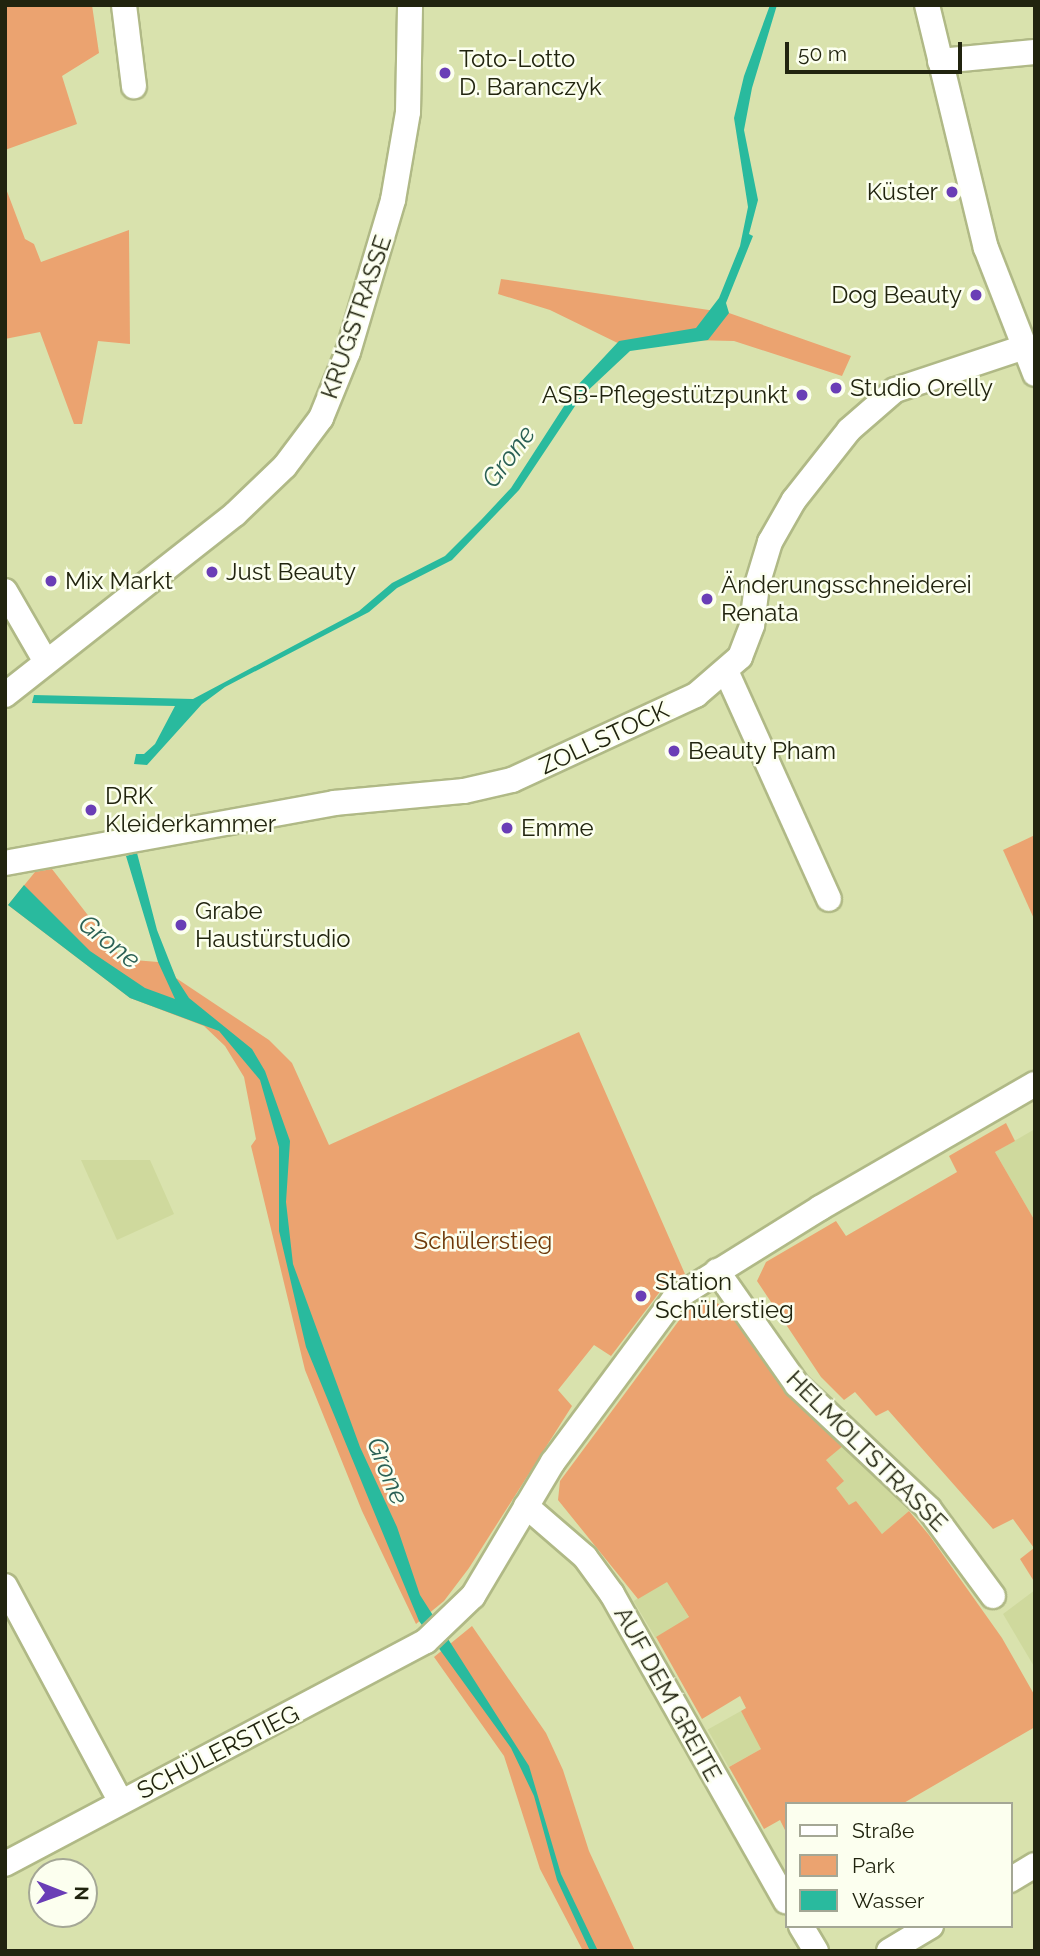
<!DOCTYPE html>
<meta charset="utf-8">
<style>
body{margin:0}
#map{position:relative;width:1040px;height:1956px;overflow:hidden;background:#d9e2ad;font-family:Raleway,sans-serif}
div>[style]{position:absolute}
.built>*{inset:0;background:#cfd99d;transform-origin:0 0}
.green>*{inset:0;background:#eba370}
.water>*{inset:0;background:#29ba9e}
.roads{filter:drop-shadow(2px 0 #b0b986) drop-shadow(-2px 0 #b0b986) drop-shadow(0 2px #b0b986) drop-shadow(0 -2px #b0b986)}
.minor>*{height:24px;margin:-12px;padding:0 12px;transform-origin:12px;border-radius:12px;background:#fff}
.dots>*{width:19px;height:19px;translate:-50% -50%;box-sizing:border-box;border:4px solid #fcffef;border-radius:50%}
span{translate:-50% -50%;white-space:nowrap;text-align:center;line-height:1.15;-webkit-text-stroke:5px #fcffef;paint-order:stroke}
.poi-label{font-size:24px;color:#21240f}
.left{translate:0 -50%;text-align:left}
.right{translate:-100% -50%;text-align:right}
.street-label{font-size:24px;color:#21240f}
.park-label{font-size:24px;color:#6d390a}
.water-label{font-size:26px;color:#2b6155;font-style:italic}
.frame{position:absolute;inset:0;border:7px solid #21240f;pointer-events:none}
.legend{position:absolute;left:785px;top:1802px;width:228px;height:126px;box-sizing:border-box;background:#fcffef;border:2px solid #a4a795;margin:0;padding:9px 12px;list-style:none;font-size:21px;color:#21240f}
.legend li{display:flex;align-items:center;gap:14px;height:35px}
.legend b{width:35px;border:2px solid #a4a795}
.north{position:absolute;left:28px;top:1858px;width:70px;height:70px;box-sizing:border-box;background:#fcffef;border:2px solid #a4a795;border-radius:50%;rotate:91deg;font-size:19px;font-weight:700;line-height:28px;text-align:center;color:#21240f}
.north::after{content:'';display:block;margin:auto;width:24px;height:32px;background:#6a3eb6;clip-path:polygon(50% 0,100% 100%,50% 72%,0 100%)}
.scale{position:absolute;left:785px;top:42px;width:177px;height:32px;box-sizing:border-box;border:4px solid #21240f;border-top:0;padding-left:9px;font-size:21px;line-height:24px;white-space:nowrap;color:#21240f;-webkit-text-stroke:5px #fcffef;paint-order:stroke}
</style>
<div id="map">
<div class="built">
<div style="clip-path:polygon(1035px 1129px,1035px 1221px,995px 1152px)"></div>
<div style="clip-path:polygon(81px 1160px,150px 1160px,174px 1214px,117px 1240px)"></div>
<div style="clip-path:polygon(844px 1445px,909px 1511px,882px 1534px,856px 1501px,850px 1506px,835px 1488px,826px 1459px)"></div>
<div style="left:667px;top:1581px;width:43px;height:39px;rotate:59deg"></div>
<div style="clip-path:polygon(1035px 1590px,1035px 1668px,1003px 1614px)"></div>
<div style="left:741px;top:1711px;width:43px;height:38px;rotate:61deg"></div>
</div>
<div class="green">
<div style="clip-path:polygon(5px 5px,92px 5px,99px 53px,62px 76px,77px 124px,5px 150px)"></div>
<div style="clip-path:polygon(5px 186px,25px 239px,34px 244px,41px 262px,129px 230px,130px 344px,98px 341px,82px 424px,74px 424px,40px 332px,5px 339px)"></div>
<div style="clip-path:polygon(501px 279px,729px 313px,851px 356px,842px 376px,734px 341px,691px 340px,632px 350px,550px 310px,498px 294px)"></div>
<div style="clip-path:polygon(1035px 835px,1035px 921px,1003px 850px)"></div>
<div style="clip-path:polygon(52px 869px,122px 959px,158px 962px,167px 958px,176px 978px,269px 1040px,292px 1063px,329px 1145px,579px 1032px,685px 1274px,662px 1289px,611px 1356px,594px 1345px,558px 1390px,572px 1406px,469px 1568px,444px 1601px,416px 1624px,362px 1511px,305px 1370px,251px 1146px,256px 1139px,244px 1077px,225px 1046px,204px 1026px,130px 998px,8px 905px,35px 872px)"></div>
<div style="clip-path:polygon(1006px 1123px,1015px 1141px,995px 1152px,1035px 1221px,1035px 1583px,1020px 1559px,1034px 1548px,1013px 1519px,993px 1529px,888px 1410px,876px 1416px,855px 1392px,844px 1400px,821px 1377px,757px 1281px,766px 1262px,836px 1221px,846px 1236px,957px 1172px,949px 1156px)"></div>
<div style="clip-path:polygon(707px 1301px,728px 1306px,844px 1445px,826px 1460px,844px 1481px,836px 1488px,849px 1505px,856px 1501px,882px 1534px,909px 1511px,929px 1535px,1002px 1638px,1035px 1696px,1035px 1727px,902px 1804px,786px 1804px,786px 1832px,780px 1820px,764px 1829px,729px 1767px,761px 1749px,741px 1711px,746px 1708px,740px 1696px,702px 1719px,656px 1637px,689px 1617px,667px 1582px,638px 1599px,558px 1500px,560px 1481px,686px 1311px)"></div>
<div style="clip-path:polygon(472px 1626px,546px 1733px,563px 1770px,589px 1851px,635px 1951px,583px 1951px,540px 1869px,504px 1756px,434px 1657px)"></div>
</div>
<div class="water">
<div style="clip-path:polygon(770px 5px,777px 5px,752px 88px,744px 130px,758px 200px,749px 234px,753px 236px,726px 303px,729px 313px,708px 340px,630px 351px,581px 397px,519px 490px,452px 560px,397px 588px,369px 612px,225px 687px,202px 704px,147px 765px,134px 764px,136px 754px,144px 754px,155px 744px,175px 706px,32px 703px,34px 695px,193px 699px,359px 611px,392px 583px,445px 556px,482px 519px,511px 488px,577px 386px,619px 341px,696px 328px,719px 298px,740px 246px,748px 207px,734px 118px,744px 76px)"></div>
<div style="clip-path:polygon(137px 853px,157px 930px,176px 978px,189px 998px,252px 1049px,265px 1071px,290px 1141px,286px 1202px,293px 1264px,360px 1447px,397px 1527px,420px 1595px,529px 1766px,561px 1874px,598px 1951px,590px 1951px,557px 1880px,534px 1796px,511px 1748px,419px 1621px,306px 1347px,279px 1231px,279px 1147px,260px 1080px,219px 1031px,130px 998px,8px 905px,24px 885px,90px 951px,145px 988px,175px 999px,158px 962px,126px 856px)"></div>
</div>
<div class="roads">
<div class="minor">
<div style="left:124px;top:5px;width:82px;rotate:83deg"></div>
<div style="left:927px;top:5px;width:250px;rotate:76.4deg"></div>
<div style="left:986px;top:248px;width:135px;rotate:68.7deg"></div>
<div style="left:940px;top:61px;width:95px;rotate:-5.4deg"></div>
<div style="left:5px;top:591px;width:82px;rotate:60deg"></div>
<div style="left:726px;top:671px;width:250px;rotate:65.7deg"></div>
<div style="left:5px;top:695px;width:293px;rotate:-38.2deg"></div>
<div style="left:235px;top:514px;width:69px;rotate:-43.8deg"></div>
<div style="left:285px;top:466px;width:60px;rotate:-53.1deg"></div>
<div style="left:321px;top:418px;width:71px;rotate:-67.8deg"></div>
<div style="left:348px;top:352px;width:159px;rotate:-73.5deg"></div>
<div style="left:393px;top:200px;width:89px;rotate:-80.3deg"></div>
<div style="left:408px;top:112px;width:107px;rotate:-88.9deg"></div>
<div style="left:5px;top:863px;width:334px;rotate:-10.3deg"></div>
<div style="left:334px;top:803px;width:131px;rotate:-5.3deg"></div>
<div style="left:464px;top:791px;width:49px;rotate:-12.9deg"></div>
<div style="left:512px;top:780px;width:203px;rotate:-24.8deg"></div>
<div style="left:696px;top:695px;width:58px;rotate:-40.8deg"></div>
<div style="left:740px;top:657px;width:34px;rotate:-69deg"></div>
<div style="left:752px;top:625px;width:40px;rotate:-82.9deg"></div>
<div style="left:757px;top:585px;width:45px;rotate:-73.2deg"></div>
<div style="left:770px;top:542px;width:48px;rotate:-60.3deg"></div>
<div style="left:794px;top:500px;width:89px;rotate:-51.8deg"></div>
<div style="left:849px;top:430px;width:61px;rotate:-41deg"></div>
<div style="left:895px;top:390px;width:136px;rotate:-18.4deg"></div>
<div style="left:717px;top:1271px;width:139px;rotate:54.9deg"></div>
<div style="left:797px;top:1385px;width:181px;rotate:43.2deg"></div>
<div style="left:929px;top:1509px;width:108px;rotate:53.7deg"></div>
<div style="left:526px;top:1506px;width:78px;rotate:40.8deg"></div>
<div style="left:585px;top:1557px;width:46px;rotate:53.9deg"></div>
<div style="left:612px;top:1594px;width:353px;rotate:60.5deg"></div>
<div style="left:5px;top:1586px;width:245px;rotate:61.8deg"></div>
<div style="left:5px;top:1864px;width:476px;rotate:-27.9deg"></div>
<div style="left:426px;top:1641px;width:65px;rotate:-43.8deg"></div>
<div style="left:473px;top:1596px;width:156px;rotate:-59.2deg"></div>
<div style="left:553px;top:1462px;width:203px;rotate:-53.4deg"></div>
<div style="left:674px;top:1299px;width:172px;rotate:-31.9deg"></div>
<div style="left:820px;top:1208px;width:248px;rotate:-30deg"></div>
<div style="left:1010px;top:1880px;width:29px;rotate:-31deg"></div>
<div style="left:801px;top:1926px;width:29px;rotate:59deg"></div>
<div style="left:889px;top:1951px;width:49px;rotate:-30.8deg"></div>
</div>
</div>
<div class="dots">
<div style="left:445px;top:73px;background:#6a3eb6"></div>
<div style="left:952px;top:192px;background:#6a3eb6"></div>
<div style="left:976px;top:295px;background:#6a3eb6"></div>
<div style="left:836px;top:388px;background:#6a3eb6"></div>
<div style="left:802px;top:395px;background:#6a3eb6"></div>
<div style="left:212px;top:572px;background:#6a3eb6"></div>
<div style="left:51px;top:581px;background:#6a3eb6"></div>
<div style="left:707px;top:599px;background:#6a3eb6"></div>
<div style="left:674px;top:751px;background:#6a3eb6"></div>
<div style="left:91px;top:810px;background:#6a3eb6"></div>
<div style="left:507px;top:828px;background:#6a3eb6"></div>
<div style="left:181px;top:925px;background:#6a3eb6"></div>
<div style="left:641px;top:1296px;background:#6a3eb6"></div>
</div>
<div class="poi-label">
<span class="left" style="left:459px;top:73px">Toto-Lotto<br>D. Baranczyk</span>
<span class="right" style="left:938px;top:192px">Küster</span>
<span class="right" style="left:962px;top:295px">Dog Beauty</span>
<span class="left" style="left:850px;top:388px">Studio Orelly</span>
<span class="right" style="left:788px;top:395px">ASB-Pflegestützpunkt</span>
<span class="left" style="left:226px;top:572px">Just Beauty</span>
<span class="left" style="left:65px;top:581px">Mix Markt</span>
<span class="left" style="left:721px;top:599px">Änderungsschneiderei<br>Renata</span>
<span class="left" style="left:688px;top:751px">Beauty Pham</span>
<span class="left" style="left:105px;top:810px">DRK<br>Kleiderkammer</span>
<span class="left" style="left:521px;top:828px">Emme</span>
<span class="left" style="left:195px;top:925px">Grabe<br>Haustürstudio</span>
<span class="left" style="left:655px;top:1296px">Station<br>Schülerstieg</span>
</div>
<div class="street-label">
<span style="left:356px;top:317px;rotate:-71deg">KRUGSTRASSE</span>
<span style="left:604px;top:738px;rotate:-25deg">ZOLLSTOCK</span>
<span style="left:867px;top:1451px;rotate:45deg">HELMOLTSTRASSE</span>
<span style="left:668px;top:1694px;rotate:61deg">AUF DEM GREITE</span>
<span style="left:218px;top:1752px;rotate:-27deg">SCHÜLERSTIEG</span>
</div>
<div class="park-label">
<span style="left:483px;top:1241px">Schülerstieg</span>
</div>
<div class="water-label">
<span style="left:509px;top:457px;rotate:-53deg">Grone</span>
<span style="left:109px;top:942px;rotate:38deg">Grone</span>
<span style="left:387px;top:1471px;rotate:68deg">Grone</span>
</div>
<div class="frame"></div>
<ul class="legend">
<li><b style="height:9px;background:#fff"></b>Straße</li>
<li><b style="height:19px;background:#eba370"></b>Park</li>
<li><b style="height:19px;background:#29ba9e"></b>Wasser</li>
</ul>
<div class="north">N</div>
<div class="scale">50 m</div>
</div>
